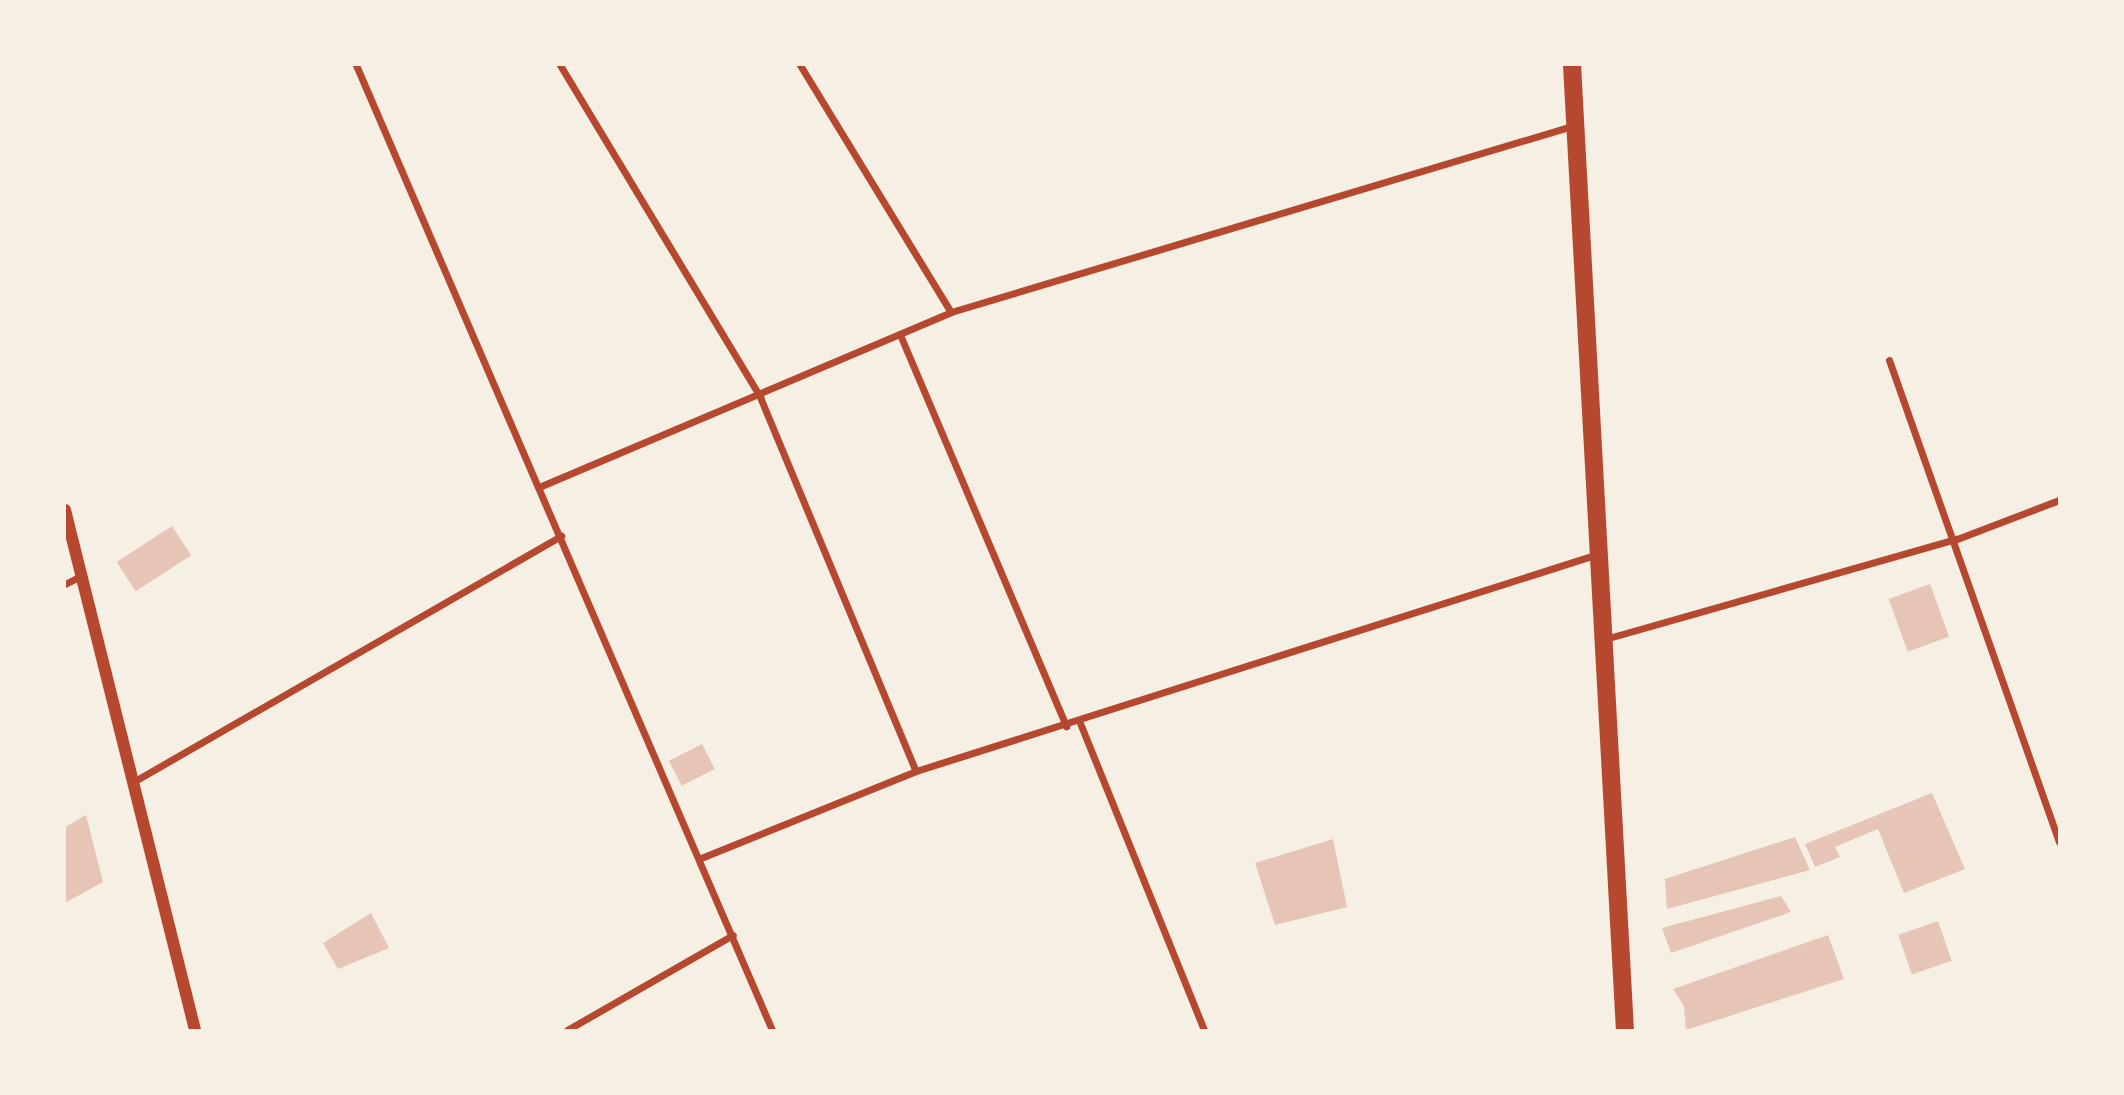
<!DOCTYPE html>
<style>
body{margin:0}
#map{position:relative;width:2124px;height:1095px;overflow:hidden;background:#f6efe4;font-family:Rubik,sans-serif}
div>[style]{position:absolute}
.building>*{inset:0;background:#e6c5b7;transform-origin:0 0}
.minor>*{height:7px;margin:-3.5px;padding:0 3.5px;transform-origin:3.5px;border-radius:3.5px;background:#b5482f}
.tertiary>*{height:12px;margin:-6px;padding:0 6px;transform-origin:6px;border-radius:6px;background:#b5482f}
.primary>*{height:18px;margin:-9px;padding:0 9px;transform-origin:9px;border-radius:9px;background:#b5482f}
span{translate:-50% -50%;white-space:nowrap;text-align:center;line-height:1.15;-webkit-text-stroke:7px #f6efe4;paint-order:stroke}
.frame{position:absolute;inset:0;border:66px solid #f6efe4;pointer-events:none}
</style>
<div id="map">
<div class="building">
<div style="left:172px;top:526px;width:35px;height:66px;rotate:57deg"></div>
<div style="left:1930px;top:584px;width:56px;height:44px;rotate:70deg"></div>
<div style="left:702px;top:744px;width:28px;height:37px;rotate:63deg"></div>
<div style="clip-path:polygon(1932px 793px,1965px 869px,1904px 893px,1878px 829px,1835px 847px,1840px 857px,1815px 867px,1805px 844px)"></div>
<div style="clip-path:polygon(86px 815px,103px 882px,65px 903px,65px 827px)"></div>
<div style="clip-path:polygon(1795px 837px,1810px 870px,1667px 909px,1665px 879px)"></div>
<div style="clip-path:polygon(1333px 839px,1347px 907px,1275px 925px,1255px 863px)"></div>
<div style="clip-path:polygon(1781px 896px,1791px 912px,1671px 953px,1662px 928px)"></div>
<div style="clip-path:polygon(371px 913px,389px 948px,338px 969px,323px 943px)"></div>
<div style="left:1938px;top:921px;width:42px;height:42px;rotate:71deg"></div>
<div style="clip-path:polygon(1828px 935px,1844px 979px,1686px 1030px,1684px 1006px,1673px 989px)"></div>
</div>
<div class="minor">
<div style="left:356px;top:65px;width:1051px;rotate:66.68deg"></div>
<div style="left:560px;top:65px;width:388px;rotate:58.9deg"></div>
<div style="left:760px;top:397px;width:405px;rotate:67.4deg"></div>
<div style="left:800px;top:65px;width:289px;rotate:58.6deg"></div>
<div style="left:951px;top:312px;width:648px;rotate:-16.67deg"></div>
<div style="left:901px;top:337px;width:423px;rotate:67deg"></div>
<div style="left:1889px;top:360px;width:511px;rotate:70.57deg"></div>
<div style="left:539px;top:487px;width:448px;rotate:-23deg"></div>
<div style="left:65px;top:584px;width:18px;rotate:-27deg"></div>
<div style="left:1605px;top:639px;width:366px;rotate:-15.9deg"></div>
<div style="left:1957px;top:539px;width:109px;rotate:-20.9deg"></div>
<div style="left:1080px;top:723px;width:331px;rotate:68deg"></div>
<div style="left:133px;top:782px;width:494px;rotate:-29.9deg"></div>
<div style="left:701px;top:858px;width:232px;rotate:-22deg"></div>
<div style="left:916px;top:771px;width:716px;rotate:-17.65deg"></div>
<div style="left:567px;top:1030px;width:191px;rotate:-29.8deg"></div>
</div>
<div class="tertiary">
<div style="left:65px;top:510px;width:536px;rotate:75.96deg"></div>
</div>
<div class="primary">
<div style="left:1572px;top:65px;width:966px;rotate:86.86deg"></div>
</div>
<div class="frame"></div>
</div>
